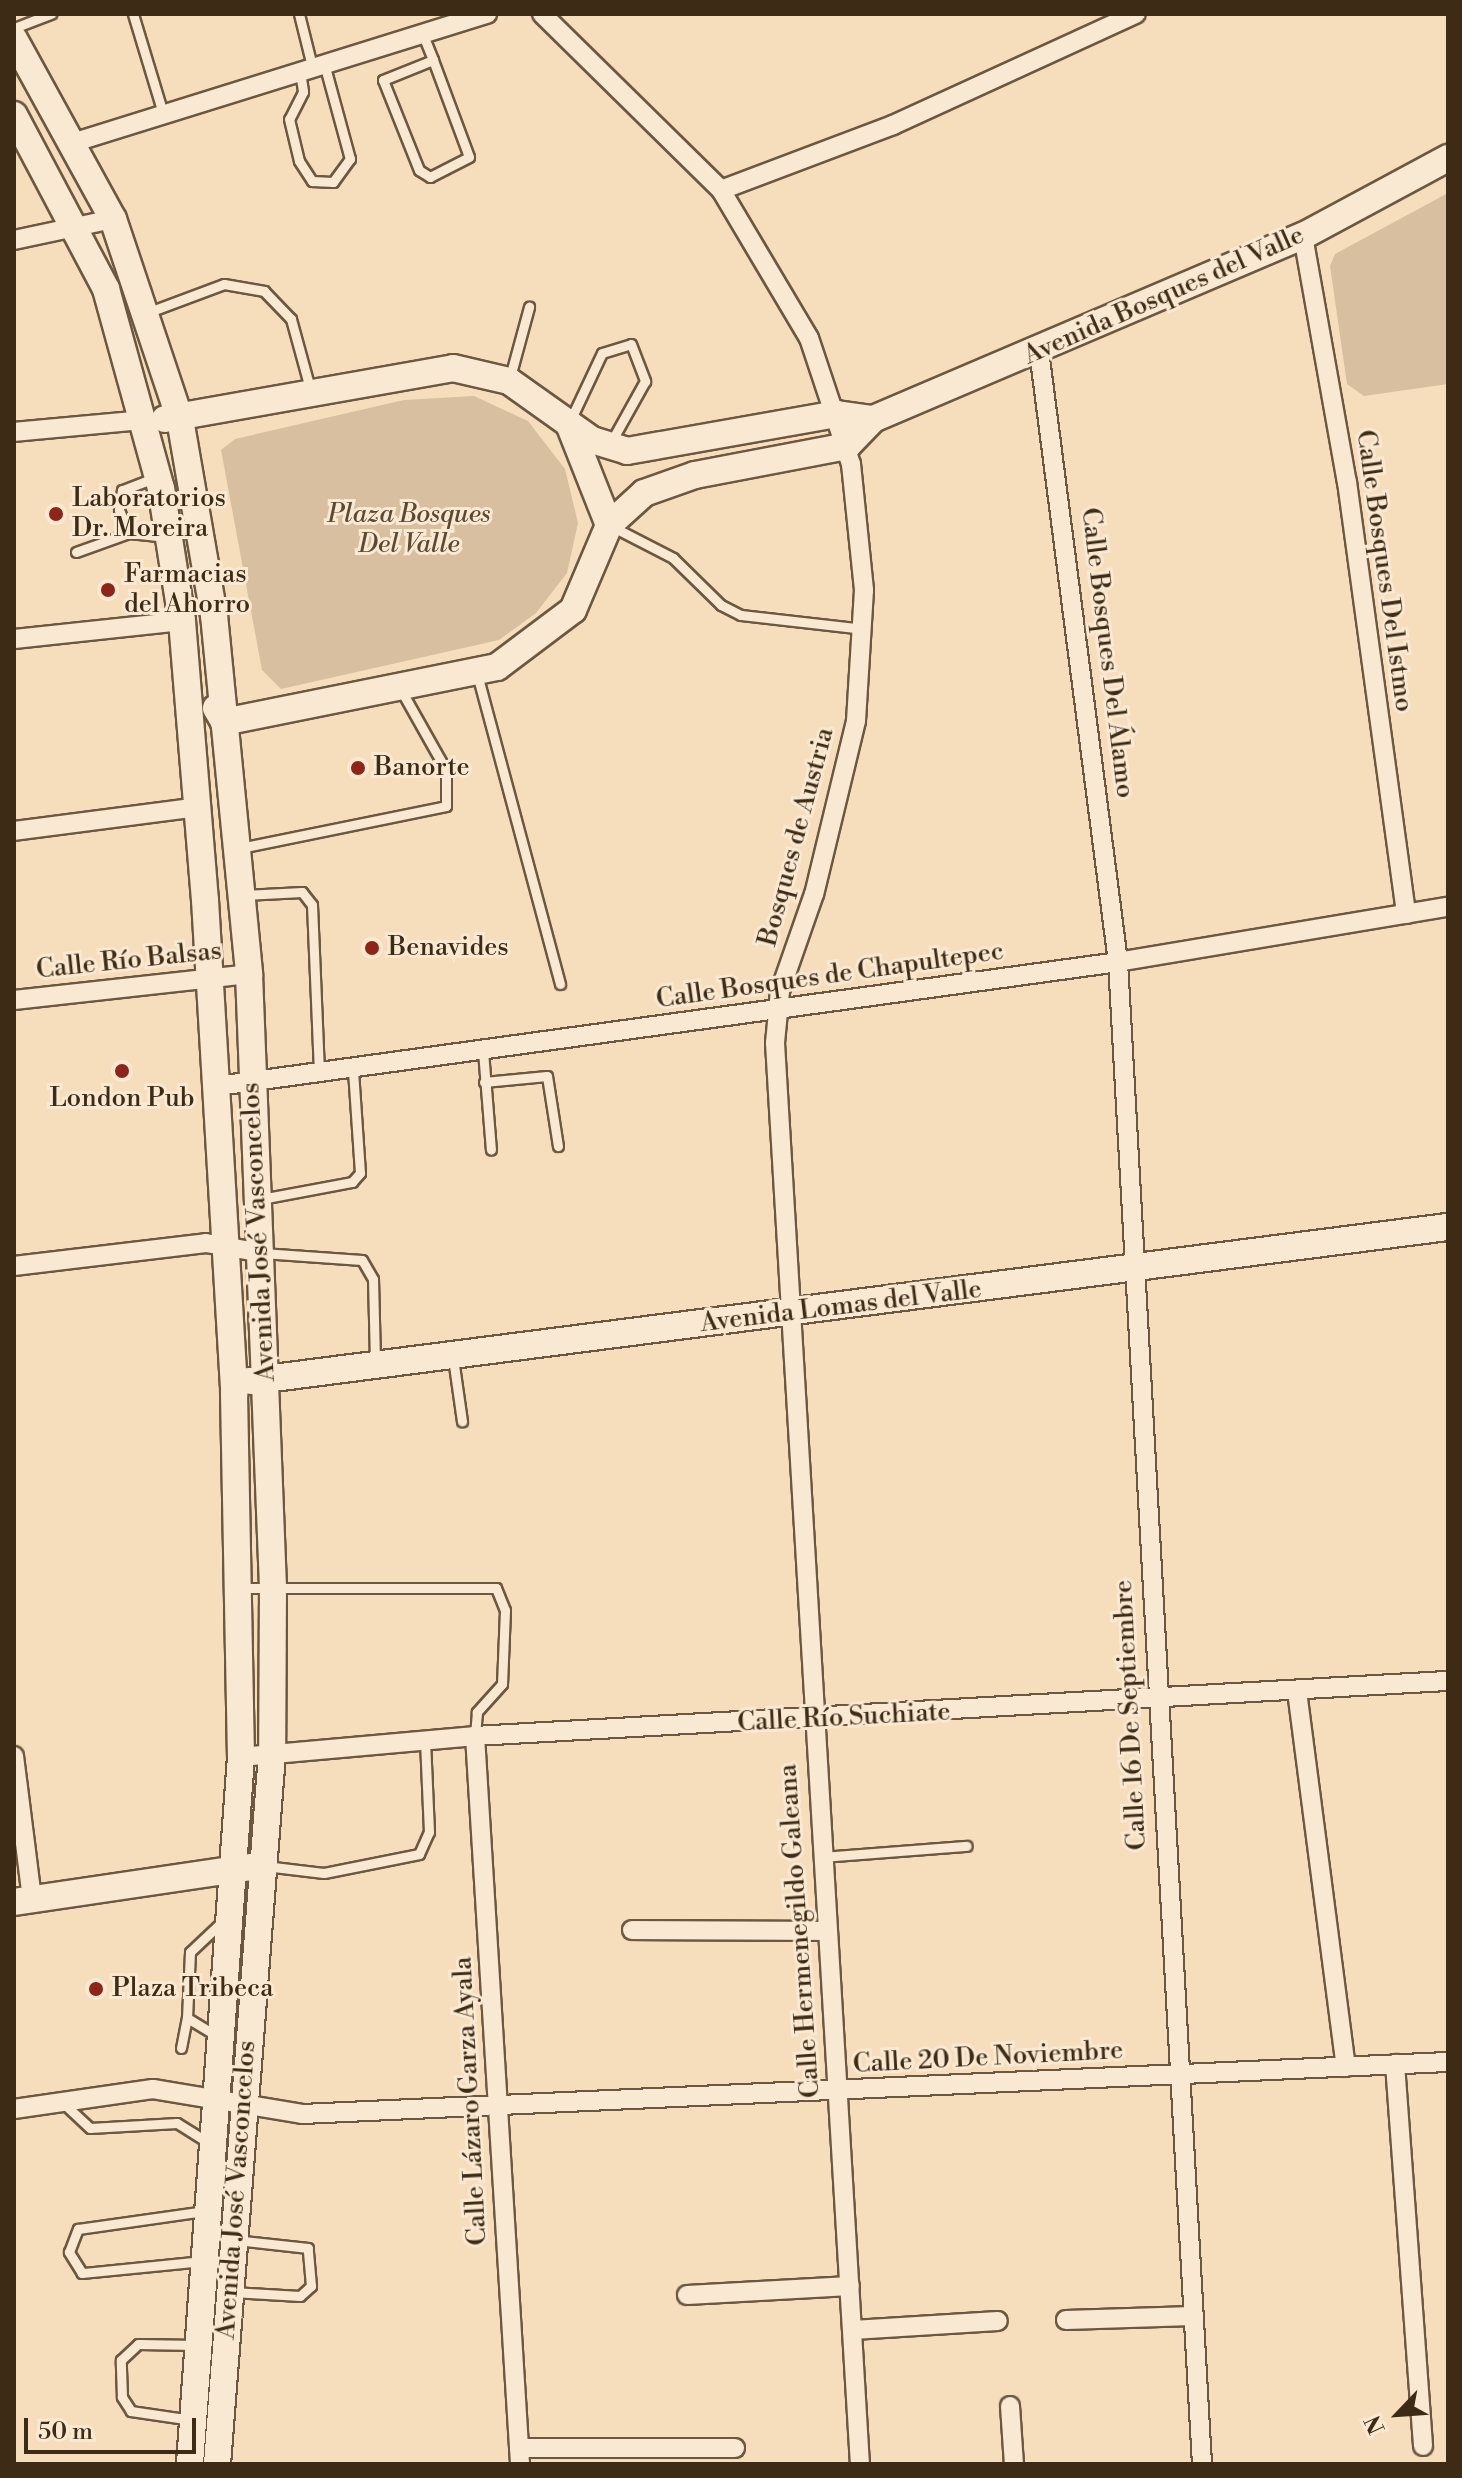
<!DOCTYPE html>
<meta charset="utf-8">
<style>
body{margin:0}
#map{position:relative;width:1462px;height:2478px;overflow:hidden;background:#f6ddbc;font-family:"Libre Bodoni",serif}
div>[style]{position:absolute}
.green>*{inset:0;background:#d7bfa0}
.roads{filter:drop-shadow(2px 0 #6c5840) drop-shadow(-2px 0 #6c5840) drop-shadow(0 2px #6c5840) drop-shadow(0 -2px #6c5840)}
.lane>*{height:9px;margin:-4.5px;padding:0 4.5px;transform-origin:4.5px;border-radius:4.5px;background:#f9e9d3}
.street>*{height:18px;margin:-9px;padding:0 9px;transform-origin:9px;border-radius:9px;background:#f9e9d3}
.secondary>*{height:26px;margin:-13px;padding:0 13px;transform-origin:13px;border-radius:13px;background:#f9e9d3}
.dots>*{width:22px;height:22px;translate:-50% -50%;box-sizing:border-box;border:4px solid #f9e9d3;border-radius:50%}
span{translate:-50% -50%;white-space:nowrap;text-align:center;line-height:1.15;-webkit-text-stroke:6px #f9e9d3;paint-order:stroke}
.street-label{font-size:26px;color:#3e2b16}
.poi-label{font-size:26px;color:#3e2b16}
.left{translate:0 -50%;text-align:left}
.park-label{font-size:26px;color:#5d4932;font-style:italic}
.frame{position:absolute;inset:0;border:16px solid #3e2b16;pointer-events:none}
.north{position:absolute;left:1358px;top:2374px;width:80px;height:80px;-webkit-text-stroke:6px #f9e9d3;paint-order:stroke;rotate:245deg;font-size:22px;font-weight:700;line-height:32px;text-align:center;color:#3e2b16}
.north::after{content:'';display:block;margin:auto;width:28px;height:36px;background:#3e2b16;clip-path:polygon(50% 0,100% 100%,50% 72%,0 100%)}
.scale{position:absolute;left:24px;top:2418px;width:172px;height:36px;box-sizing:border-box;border:4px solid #3e2b16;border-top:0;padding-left:10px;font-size:24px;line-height:28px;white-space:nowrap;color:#3e2b16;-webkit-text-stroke:6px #f9e9d3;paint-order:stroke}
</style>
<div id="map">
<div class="green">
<div style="clip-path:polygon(1448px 193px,1448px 384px,1364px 396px,1347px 384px,1330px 266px,1335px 254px)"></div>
<div style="clip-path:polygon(474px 396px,528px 421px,565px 469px,578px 523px,567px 573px,536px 613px,499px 640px,281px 689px,262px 670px,221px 450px,235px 439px,404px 400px)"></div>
</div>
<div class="roads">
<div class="lane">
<div style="left:133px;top:14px;width:100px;rotate:73.2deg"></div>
<div style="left:299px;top:14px;width:54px;rotate:76deg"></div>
<div style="left:14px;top:28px;width:40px;rotate:-21deg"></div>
<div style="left:423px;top:35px;width:27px;rotate:68deg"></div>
<div style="left:433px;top:60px;width:103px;rotate:69.6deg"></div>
<div style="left:469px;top:157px;width:44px;rotate:152.9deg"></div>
<div style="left:430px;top:177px;width:13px;rotate:-148deg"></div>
<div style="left:419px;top:170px;width:97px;rotate:-111.8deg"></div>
<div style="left:383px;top:80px;width:54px;rotate:-21.8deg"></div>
<div style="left:300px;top:72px;width:20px;rotate:81deg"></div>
<div style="left:303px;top:92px;width:30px;rotate:117deg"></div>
<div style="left:289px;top:119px;width:43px;rotate:76.6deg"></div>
<div style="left:299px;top:161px;width:24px;rotate:57deg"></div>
<div style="left:312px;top:181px;width:21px;rotate:3deg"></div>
<div style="left:333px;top:182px;width:29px;rotate:-54deg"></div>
<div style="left:350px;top:159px;width:99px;rotate:-105.2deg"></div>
<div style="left:149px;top:312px;width:80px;rotate:-20.5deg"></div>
<div style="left:224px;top:284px;width:41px;rotate:9.9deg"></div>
<div style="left:264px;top:291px;width:39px;rotate:46deg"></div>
<div style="left:291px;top:319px;width:76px;rotate:74.7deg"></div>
<div style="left:510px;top:377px;width:73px;rotate:-74.8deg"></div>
<div style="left:569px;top:423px;width:77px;rotate:-64.8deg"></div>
<div style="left:602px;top:353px;width:30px;rotate:-17deg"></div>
<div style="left:631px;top:344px;width:40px;rotate:69deg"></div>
<div style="left:645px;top:381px;width:72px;rotate:119.1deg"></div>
<div style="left:154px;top:478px;width:34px;rotate:159deg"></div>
<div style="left:122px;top:490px;width:20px;rotate:99deg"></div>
<div style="left:119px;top:510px;width:25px;rotate:67deg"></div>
<div style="left:129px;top:533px;width:36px;rotate:6deg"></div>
<div style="left:611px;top:526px;width:70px;rotate:27.3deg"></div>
<div style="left:673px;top:558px;width:67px;rotate:44.4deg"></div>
<div style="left:721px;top:605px;width:22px;rotate:27deg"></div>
<div style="left:741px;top:615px;width:124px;rotate:6.5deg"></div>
<div style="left:76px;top:552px;width:56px;rotate:-19.7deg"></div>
<div style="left:477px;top:674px;width:321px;rotate:75deg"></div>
<div style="left:240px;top:848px;width:210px;rotate:-11.5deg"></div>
<div style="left:446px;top:806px;width:36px;rotate:-90deg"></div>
<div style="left:446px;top:770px;width:92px;rotate:-119.4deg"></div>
<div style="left:244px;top:895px;width:58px;rotate:-3deg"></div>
<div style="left:302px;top:892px;width:16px;rotate:52deg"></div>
<div style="left:312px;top:905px;width:168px;rotate:87.6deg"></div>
<div style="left:483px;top:1051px;width:99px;rotate:85.4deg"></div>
<div style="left:484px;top:1082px;width:63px;rotate:-5.4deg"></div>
<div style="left:547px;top:1076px;width:71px;rotate:81.1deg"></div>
<div style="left:261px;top:1199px;width:93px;rotate:-10.6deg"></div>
<div style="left:352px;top:1182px;width:12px;rotate:-48deg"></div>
<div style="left:360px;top:1173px;width:104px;rotate:-93.9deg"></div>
<div style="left:262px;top:1253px;width:100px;rotate:4deg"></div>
<div style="left:362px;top:1260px;width:22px;rotate:60deg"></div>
<div style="left:373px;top:1279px;width:82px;rotate:88.6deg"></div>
<div style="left:453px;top:1358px;width:64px;rotate:81.9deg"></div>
<div style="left:241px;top:1588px;width:255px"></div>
<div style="left:496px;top:1588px;width:24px;rotate:68deg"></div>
<div style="left:505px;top:1610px;width:74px;rotate:92.3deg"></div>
<div style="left:502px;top:1684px;width:38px;rotate:132deg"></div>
<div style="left:477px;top:1712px;width:24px;rotate:95deg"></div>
<div style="left:823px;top:1857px;width:144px;rotate:-4.4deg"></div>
<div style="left:265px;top:1866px;width:59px;rotate:6.8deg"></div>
<div style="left:324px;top:1873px;width:97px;rotate:-11.3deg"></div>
<div style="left:419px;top:1854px;width:24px;rotate:-66deg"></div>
<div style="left:429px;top:1832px;width:92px;rotate:-92.5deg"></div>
<div style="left:217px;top:2036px;width:35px;rotate:-149deg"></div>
<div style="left:187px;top:2018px;width:66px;rotate:-87.4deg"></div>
<div style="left:190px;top:1952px;width:47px;rotate:-43.3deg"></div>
<div style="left:181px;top:2048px;width:31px;rotate:-79deg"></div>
<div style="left:62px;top:2102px;width:38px;rotate:43deg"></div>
<div style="left:90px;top:2128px;width:87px;rotate:-3.3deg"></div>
<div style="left:177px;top:2123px;width:38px;rotate:32deg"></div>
<div style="left:203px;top:2261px;width:122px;rotate:174.3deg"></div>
<div style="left:82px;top:2273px;width:25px;rotate:-122deg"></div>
<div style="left:69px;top:2252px;width:25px;rotate:-69deg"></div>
<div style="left:78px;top:2229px;width:127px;rotate:-8.1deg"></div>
<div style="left:232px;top:2292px;width:68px;rotate:3.4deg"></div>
<div style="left:300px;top:2296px;width:15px;rotate:-42deg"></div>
<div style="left:311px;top:2286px;width:38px;rotate:-95deg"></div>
<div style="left:308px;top:2248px;width:72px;rotate:-173.7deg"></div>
<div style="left:192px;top:2420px;width:62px;rotate:-171.6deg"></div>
<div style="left:131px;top:2411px;width:17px;rotate:-123deg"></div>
<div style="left:122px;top:2397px;width:37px;rotate:-92deg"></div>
<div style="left:121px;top:2360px;width:23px;rotate:-43deg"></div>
<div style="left:138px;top:2344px;width:59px;rotate:1deg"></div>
</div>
<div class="street">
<div style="left:542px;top:14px;width:251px;rotate:44.5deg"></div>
<div style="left:721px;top:190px;width:172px;rotate:59.3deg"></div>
<div style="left:809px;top:338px;width:133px;rotate:71.6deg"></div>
<div style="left:851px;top:464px;width:127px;rotate:84.1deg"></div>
<div style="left:864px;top:590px;width:131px;rotate:93.5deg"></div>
<div style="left:856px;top:721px;width:178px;rotate:103.6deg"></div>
<div style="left:814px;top:894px;width:103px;rotate:109.3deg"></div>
<div style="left:780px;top:991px;width:52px;rotate:95.5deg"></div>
<div style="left:775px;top:1043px;width:1424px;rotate:86.58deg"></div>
<div style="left:72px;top:143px;width:435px;rotate:-17.3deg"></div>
<div style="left:721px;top:190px;width:184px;rotate:-20.7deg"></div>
<div style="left:893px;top:125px;width:267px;rotate:-24.6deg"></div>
<div style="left:1303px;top:236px;width:250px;rotate:79.9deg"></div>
<div style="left:1347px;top:482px;width:436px;rotate:82.2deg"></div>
<div style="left:14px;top:240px;width:101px;rotate:-12deg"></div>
<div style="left:1039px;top:351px;width:616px;rotate:82.63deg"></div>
<div style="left:1118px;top:962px;width:1504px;rotate:86.8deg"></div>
<div style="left:14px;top:432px;width:130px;rotate:-5.3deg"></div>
<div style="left:14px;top:639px;width:169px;rotate:-6.1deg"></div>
<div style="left:14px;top:831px;width:186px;rotate:-7.4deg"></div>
<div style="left:14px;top:1000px;width:236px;rotate:-6.3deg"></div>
<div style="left:218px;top:1086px;width:909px;rotate:-7.84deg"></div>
<div style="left:1118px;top:962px;width:335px;rotate:-9.5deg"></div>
<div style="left:14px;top:1266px;width:193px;rotate:-6.8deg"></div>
<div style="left:206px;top:1243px;width:57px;rotate:10.1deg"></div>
<div style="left:1297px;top:1691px;width:379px;rotate:82.6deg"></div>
<div style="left:475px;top:1736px;width:729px;rotate:86.46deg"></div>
<div style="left:14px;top:1756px;width:144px;rotate:82.8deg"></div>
<div style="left:241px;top:1757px;width:235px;rotate:-5.1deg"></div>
<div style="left:475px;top:1736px;width:975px;rotate:-3.24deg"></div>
<div style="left:632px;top:1930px;width:195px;rotate:0.3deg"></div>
<div style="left:1395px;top:2064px;width:383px;rotate:85.8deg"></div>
<div style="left:14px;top:2109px;width:140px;rotate:-8.2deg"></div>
<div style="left:153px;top:2089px;width:151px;rotate:9.5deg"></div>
<div style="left:302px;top:2114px;width:1147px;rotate:-2.6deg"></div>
<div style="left:687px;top:2295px;width:163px;rotate:-3.2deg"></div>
<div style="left:1066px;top:2320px;width:127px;rotate:-1.8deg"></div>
<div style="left:853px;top:2330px;width:145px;rotate:-3.6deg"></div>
<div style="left:1010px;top:2406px;width:58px;rotate:86.1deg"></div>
<div style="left:519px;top:2448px;width:216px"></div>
</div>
<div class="secondary">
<div style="left:14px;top:39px;width:205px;rotate:61.2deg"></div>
<div style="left:113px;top:219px;width:211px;rotate:71.5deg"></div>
<div style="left:180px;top:419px;width:199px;rotate:80.2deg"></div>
<div style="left:214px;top:615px;width:361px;rotate:84.4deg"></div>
<div style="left:249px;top:974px;width:614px;rotate:87.76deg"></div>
<div style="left:273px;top:1588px;width:166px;rotate:90.3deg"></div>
<div style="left:272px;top:1754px;width:712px;rotate:94.43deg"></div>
<div style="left:14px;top:115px;width:197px;rotate:62.1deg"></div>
<div style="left:106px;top:289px;width:206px;rotate:74.6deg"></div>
<div style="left:161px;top:488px;width:135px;rotate:81deg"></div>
<div style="left:182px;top:621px;width:280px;rotate:85.3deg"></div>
<div style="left:205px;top:900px;width:495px;rotate:86.6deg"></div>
<div style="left:234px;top:1394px;width:363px;rotate:88.9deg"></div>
<div style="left:241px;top:1757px;width:709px;rotate:94.13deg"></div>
<div style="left:165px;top:419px;width:292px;rotate:-10deg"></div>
<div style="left:453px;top:368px;width:57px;rotate:13.1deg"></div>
<div style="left:509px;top:381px;width:102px;rotate:35.4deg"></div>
<div style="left:592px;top:440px;width:37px;rotate:17deg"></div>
<div style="left:627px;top:451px;width:213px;rotate:-10deg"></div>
<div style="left:837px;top:414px;width:36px;rotate:8deg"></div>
<div style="left:569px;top:424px;width:109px;rotate:68.4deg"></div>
<div style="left:216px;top:708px;width:16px;rotate:60deg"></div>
<div style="left:224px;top:722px;width:278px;rotate:-11.4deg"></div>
<div style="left:497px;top:667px;width:95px;rotate:-36.9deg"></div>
<div style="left:573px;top:610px;width:92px;rotate:-67deg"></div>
<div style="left:609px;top:525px;width:47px;rotate:-42.4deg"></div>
<div style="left:644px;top:493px;width:54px;rotate:-19.4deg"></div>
<div style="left:695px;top:475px;width:155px;rotate:-10.8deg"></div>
<div style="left:847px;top:446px;width:37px;rotate:-46deg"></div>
<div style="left:873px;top:419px;width:467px;rotate:-23.1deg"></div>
<div style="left:1303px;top:236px;width:165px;rotate:-28.3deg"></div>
<div style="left:250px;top:1381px;width:1208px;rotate:-7.33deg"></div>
<div style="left:14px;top:1902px;width:241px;rotate:-8.4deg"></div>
</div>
</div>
<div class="dots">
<div style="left:56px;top:514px;background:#8f2418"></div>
<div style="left:108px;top:590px;background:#8f2418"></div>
<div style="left:358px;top:768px;background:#8f2418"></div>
<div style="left:372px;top:948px;background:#8f2418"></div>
<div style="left:122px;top:1071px;background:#8f2418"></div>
<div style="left:96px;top:1989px;background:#8f2418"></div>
</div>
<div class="street-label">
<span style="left:1164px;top:296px;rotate:-24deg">Avenida Bosques del Valle</span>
<span style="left:1384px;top:571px;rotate:82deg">Calle Bosques Del Istmo</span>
<span style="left:1107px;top:653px;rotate:83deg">Calle Bosques Del Álamo</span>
<span style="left:797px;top:837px;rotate:-75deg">Bosques de Austria</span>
<span style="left:129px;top:961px;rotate:-6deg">Calle Río Balsas</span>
<span style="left:830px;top:976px;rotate:-8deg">Calle Bosques de Chapultepec</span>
<span style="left:259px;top:1232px;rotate:-93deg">Avenida José Vasconcelos</span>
<span style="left:841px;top:1307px;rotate:-7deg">Avenida Lomas del Valle</span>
<span style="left:1131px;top:1715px;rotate:-93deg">Calle 16 De Septiembre</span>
<span style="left:844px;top:1718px;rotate:-3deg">Calle Río Suchiate</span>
<span style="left:800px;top:1931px;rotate:-94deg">Calle Hermenegildo Galeana</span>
<span style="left:988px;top:2058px;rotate:-3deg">Calle 20 De Noviembre</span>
<span style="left:471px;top:2101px;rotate:-93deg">Calle Lázaro Garza Ayala</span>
<span style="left:237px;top:2190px;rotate:-86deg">Avenida José Vasconcelos</span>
</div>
<div class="poi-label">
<span class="left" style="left:72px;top:514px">Laboratorios<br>Dr. Moreira</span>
<span class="left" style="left:124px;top:590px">Farmacias<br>del Ahorro</span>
<span class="left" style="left:374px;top:768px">Banorte</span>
<span class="left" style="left:388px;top:948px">Benavides</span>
<span style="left:122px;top:1099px">London Pub</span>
<span class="left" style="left:112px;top:1989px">Plaza Tribeca</span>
</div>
<div class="park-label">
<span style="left:409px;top:530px">Plaza Bosques<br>Del Valle</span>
</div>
<div class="frame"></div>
<div class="north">N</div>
<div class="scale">50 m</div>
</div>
